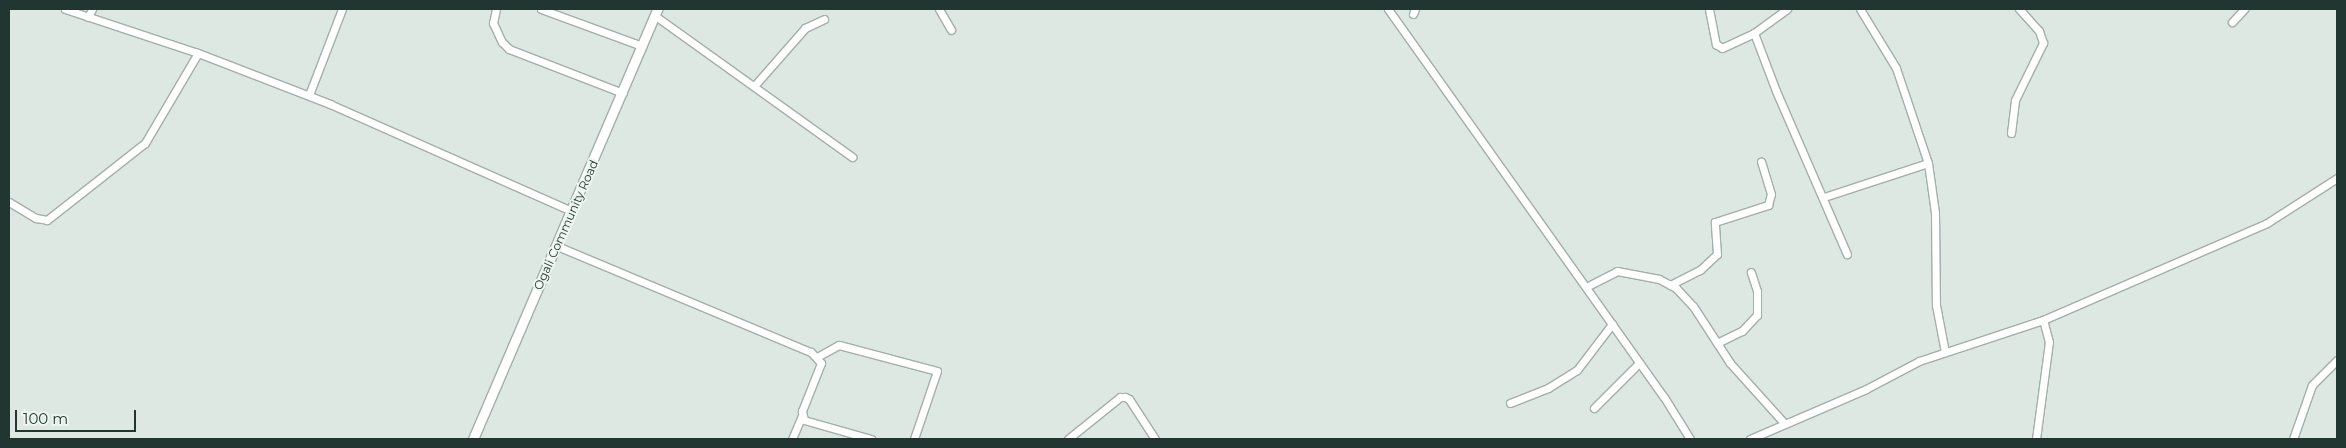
<!DOCTYPE html>
<style>
body{margin:0}
#map{position:relative;width:2346px;height:448px;overflow:hidden;background:#dee8e3;font-family:Montserrat,sans-serif}
div>[style]{position:absolute}
.roads{filter:drop-shadow(1px 0 #a2afaa) drop-shadow(-1px 0 #a2afaa) drop-shadow(0 1px #a2afaa) drop-shadow(0 -1px #a2afaa)}
.minor>*{height:7px;margin:-3.5px;padding:0 3.5px;transform-origin:3.5px;border-radius:3.5px;background:#fff}
.tertiary>*{height:9px;margin:-4.5px;padding:0 4.5px;transform-origin:4.5px;border-radius:4.5px;background:#fff}
span{translate:-50% -50%;white-space:nowrap;text-align:center;line-height:1.15;-webkit-text-stroke:4px #eef5f1;paint-order:stroke}
.street-label{font-size:12px;color:#213630}
.frame{position:absolute;inset:0;border:10px solid #213630;pointer-events:none}
.scale{position:absolute;left:15px;top:410px;width:121px;height:22px;box-sizing:border-box;border:2px solid #213630;border-top:0;padding-left:6px;font-size:15px;line-height:18px;white-space:nowrap;color:#213630;-webkit-text-stroke:4px #eef5f1;paint-order:stroke}
</style>
<div id="map">
<div class="roads">
<div class="minor">
<div style="left:65px;top:9px;width:140px;rotate:18.3deg"></div>
<div style="left:198px;top:53px;width:142px;rotate:21.1deg"></div>
<div style="left:330px;top:104px;width:265px;rotate:23.9deg"></div>
<div style="left:496px;top:9px;width:14px;rotate:102deg"></div>
<div style="left:493px;top:23px;width:21px;rotate:65deg"></div>
<div style="left:502px;top:42px;width:10px;rotate:45deg"></div>
<div style="left:509px;top:49px;width:122px;rotate:21.1deg"></div>
<div style="left:541px;top:9px;width:108px;rotate:20.1deg"></div>
<div style="left:939px;top:9px;width:24px;rotate:60deg"></div>
<div style="left:1388px;top:9px;width:476px;rotate:54.6deg"></div>
<div style="left:1664px;top:397px;width:49px;rotate:58.2deg"></div>
<div style="left:1709px;top:9px;width:36px;rotate:79deg"></div>
<div style="left:1716px;top:44px;width:7px;rotate:34deg"></div>
<div style="left:1722px;top:48px;width:35px;rotate:-25deg"></div>
<div style="left:1754px;top:33px;width:41px;rotate:-36deg"></div>
<div style="left:1860px;top:9px;width:69px;rotate:58.6deg"></div>
<div style="left:1896px;top:68px;width:100px;rotate:71.4deg"></div>
<div style="left:1928px;top:163px;width:50px;rotate:82deg"></div>
<div style="left:1935px;top:213px;width:92px;rotate:89.4deg"></div>
<div style="left:1936px;top:305px;width:48px;rotate:79.2deg"></div>
<div style="left:1413px;top:14px;width:5px;rotate:-68deg"></div>
<div style="left:654px;top:15px;width:244px;rotate:35.6deg"></div>
<div style="left:88px;top:17px;width:9px;rotate:-63deg"></div>
<div style="left:2232px;top:22px;width:18px;rotate:-47deg"></div>
<div style="left:1754px;top:33px;width:62px;rotate:69.2deg"></div>
<div style="left:1776px;top:91px;width:178px;rotate:66.5deg"></div>
<div style="left:755px;top:85px;width:76px;rotate:-48.7deg"></div>
<div style="left:805px;top:28px;width:21px;rotate:-25deg"></div>
<div style="left:309px;top:95px;width:92px;rotate:-69deg"></div>
<div style="left:2011px;top:133px;width:33px;rotate:-83deg"></div>
<div style="left:2015px;top:100px;width:64px;rotate:-63.8deg"></div>
<div style="left:2043px;top:43px;width:13px;rotate:-108deg"></div>
<div style="left:2039px;top:31px;width:30px;rotate:-132deg"></div>
<div style="left:1824px;top:197px;width:109px;rotate:-18.1deg"></div>
<div style="left:9px;top:202px;width:31px;rotate:31deg"></div>
<div style="left:36px;top:218px;width:11px;rotate:10deg"></div>
<div style="left:47px;top:220px;width:125px;rotate:-38.2deg"></div>
<div style="left:145px;top:143px;width:104px;rotate:-59.5deg"></div>
<div style="left:557px;top:246px;width:275px;rotate:22.7deg"></div>
<div style="left:811px;top:352px;width:15px;rotate:48deg"></div>
<div style="left:821px;top:363px;width:52px;rotate:111.6deg"></div>
<div style="left:802px;top:411px;width:9px;rotate:77deg"></div>
<div style="left:804px;top:420px;width:70px;rotate:15.8deg"></div>
<div style="left:1670px;top:285px;width:34px;rotate:-27deg"></div>
<div style="left:1700px;top:270px;width:23px;rotate:-43deg"></div>
<div style="left:1717px;top:254px;width:32px;rotate:-94deg"></div>
<div style="left:1715px;top:222px;width:56px;rotate:-17.8deg"></div>
<div style="left:1768px;top:205px;width:11px;rotate:-75deg"></div>
<div style="left:1771px;top:194px;width:34px;rotate:-107deg"></div>
<div style="left:1586px;top:287px;width:35px;rotate:-27deg"></div>
<div style="left:1617px;top:271px;width:43px;rotate:10.8deg"></div>
<div style="left:1659px;top:279px;width:19px;rotate:28deg"></div>
<div style="left:1676px;top:288px;width:25px;rotate:47deg"></div>
<div style="left:1693px;top:306px;width:68px;rotate:57deg"></div>
<div style="left:1730px;top:363px;width:81px;rotate:48deg"></div>
<div style="left:1717px;top:343px;width:28px;rotate:-26deg"></div>
<div style="left:1742px;top:331px;width:22px;rotate:-47deg"></div>
<div style="left:1757px;top:315px;width:24px;rotate:-90deg"></div>
<div style="left:1757px;top:291px;width:20px;rotate:-108deg"></div>
<div style="left:817px;top:357px;width:25px;rotate:-29deg"></div>
<div style="left:839px;top:345px;width:101px;rotate:14.9deg"></div>
<div style="left:937px;top:371px;width:72px;rotate:108.7deg"></div>
<div style="left:1510px;top:403px;width:41px;rotate:-21.5deg"></div>
<div style="left:1548px;top:388px;width:34px;rotate:-32deg"></div>
<div style="left:1577px;top:370px;width:58px;rotate:-52.7deg"></div>
<div style="left:1594px;top:408px;width:64px;rotate:-45deg"></div>
<div style="left:792px;top:439px;width:25px;rotate:-67deg"></div>
<div style="left:1068px;top:439px;width:67px;rotate:-38.9deg"></div>
<div style="left:1120px;top:397px;width:5px"></div>
<div style="left:1125px;top:397px;width:4px;rotate:27deg"></div>
<div style="left:1129px;top:399px;width:48px;rotate:57deg"></div>
<div style="left:1750px;top:439px;width:126px;rotate:-23.3deg"></div>
<div style="left:1866px;top:389px;width:60px;rotate:-27.8deg"></div>
<div style="left:1919px;top:361px;width:131px;rotate:-18.3deg"></div>
<div style="left:2043px;top:320px;width:244px;rotate:-23.4deg"></div>
<div style="left:2267px;top:223px;width:83px;rotate:-32.7deg"></div>
<div style="left:2036px;top:439px;width:98px;rotate:-82.4deg"></div>
<div style="left:2049px;top:342px;width:23px;rotate:-105deg"></div>
<div style="left:2293px;top:439px;width:57px;rotate:-70.6deg"></div>
<div style="left:2312px;top:385px;width:35px;rotate:-45deg"></div>
</div>
<div class="tertiary">
<div style="left:473px;top:439px;width:468px;rotate:-66.8deg"></div>
</div>
</div>
<div class="street-label">
<span style="left:566px;top:225px;rotate:-66deg">Ogali Community Road</span>
</div>
<div class="frame"></div>
<div class="scale">100 m</div>
</div>
